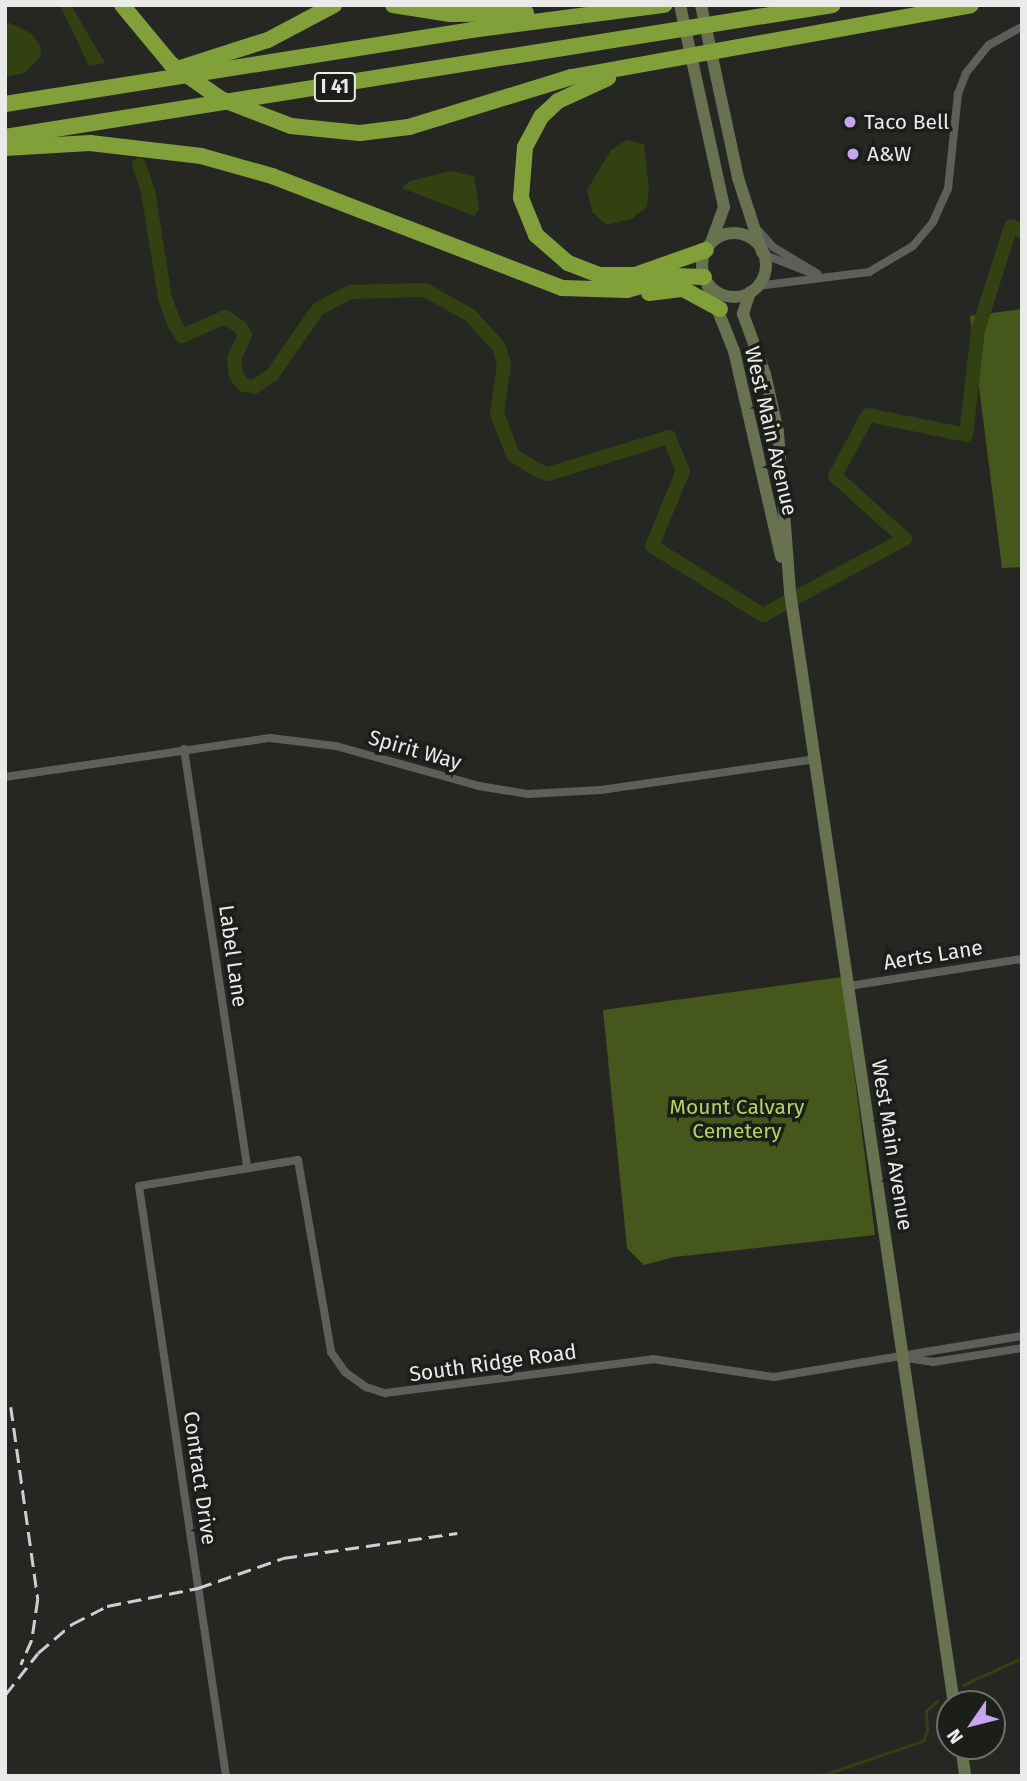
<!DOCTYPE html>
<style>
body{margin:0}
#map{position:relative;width:1027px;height:1781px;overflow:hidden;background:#262723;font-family:"Fira Sans",sans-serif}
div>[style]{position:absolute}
.green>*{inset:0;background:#45571b}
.water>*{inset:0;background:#334112}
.stream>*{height:2.5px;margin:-1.25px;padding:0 1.25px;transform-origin:1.25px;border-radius:1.25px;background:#334112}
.river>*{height:14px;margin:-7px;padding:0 7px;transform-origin:7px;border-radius:7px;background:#334112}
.minor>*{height:8px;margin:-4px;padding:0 4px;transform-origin:4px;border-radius:4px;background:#5d5f5a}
.secondary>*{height:12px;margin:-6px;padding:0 6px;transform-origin:6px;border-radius:6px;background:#687250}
.secondary>.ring{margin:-6px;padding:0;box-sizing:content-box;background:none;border:12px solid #687250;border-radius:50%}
.motorway>*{height:16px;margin:-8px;padding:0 8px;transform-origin:8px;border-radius:8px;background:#82a039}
.rail>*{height:2.5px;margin-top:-1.25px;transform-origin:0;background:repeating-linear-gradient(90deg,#cfd0cd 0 14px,transparent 0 21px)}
.dots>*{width:19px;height:19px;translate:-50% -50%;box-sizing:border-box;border:4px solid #1c1e1a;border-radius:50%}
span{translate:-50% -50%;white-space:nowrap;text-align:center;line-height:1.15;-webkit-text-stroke:7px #1c1e1a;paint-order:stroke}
.shield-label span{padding:2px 5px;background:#1c1e1a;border:2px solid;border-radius:5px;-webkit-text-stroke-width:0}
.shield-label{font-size:19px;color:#eaebe8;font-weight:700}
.poi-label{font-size:21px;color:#eaebe8}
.left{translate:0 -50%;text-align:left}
.street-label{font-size:21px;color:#eaebe8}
.park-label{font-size:21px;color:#b1d561}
.frame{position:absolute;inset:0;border:7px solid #eaebe8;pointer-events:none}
.north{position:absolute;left:936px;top:1690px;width:70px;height:70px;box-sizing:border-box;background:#1c1e1a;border:2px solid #6e706c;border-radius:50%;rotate:235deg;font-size:19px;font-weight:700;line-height:28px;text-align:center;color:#eaebe8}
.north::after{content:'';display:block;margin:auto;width:24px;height:32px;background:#c6a6f0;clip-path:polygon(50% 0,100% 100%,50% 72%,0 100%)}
</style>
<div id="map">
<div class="green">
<div style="clip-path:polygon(1022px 309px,1022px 567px,1002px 568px,970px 316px)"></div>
<div style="clip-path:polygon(842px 977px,875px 1235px,674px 1257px,644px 1265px,627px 1248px,603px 1010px)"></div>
</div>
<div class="water">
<div style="clip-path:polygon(60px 5px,71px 5px,105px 63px,89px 66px)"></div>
<div style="clip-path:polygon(5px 21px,32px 34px,40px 46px,41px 56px,25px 73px,5px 77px)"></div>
<div style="clip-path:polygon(627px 140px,644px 144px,649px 188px,647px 207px,631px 219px,607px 225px,592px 212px,587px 190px,611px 150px)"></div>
<div style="clip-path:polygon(450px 171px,474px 176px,479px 210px,474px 216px,402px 188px,410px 181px)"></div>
</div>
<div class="stream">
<div style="left:963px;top:1685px;width:65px;rotate:-24.6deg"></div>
<div style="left:820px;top:1776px;width:109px;rotate:-18.8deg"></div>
<div style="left:923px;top:1741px;width:11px;rotate:-68deg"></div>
<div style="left:927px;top:1731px;width:20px;rotate:-93deg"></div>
<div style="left:926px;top:1711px;width:15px;rotate:-42deg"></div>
</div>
<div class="river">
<div style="left:139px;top:165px;width:28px;rotate:71deg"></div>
<div style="left:148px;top:191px;width:108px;rotate:81deg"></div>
<div style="left:165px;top:298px;width:27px;rotate:70deg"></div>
<div style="left:174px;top:323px;width:15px;rotate:58deg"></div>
<div style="left:182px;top:336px;width:47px;rotate:-23.8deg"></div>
<div style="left:225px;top:317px;width:18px;rotate:34deg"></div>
<div style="left:240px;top:327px;width:9px;rotate:58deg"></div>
<div style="left:245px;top:335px;width:26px;rotate:115deg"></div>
<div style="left:234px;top:359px;width:17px;rotate:83deg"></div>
<div style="left:236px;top:376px;width:12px;rotate:48deg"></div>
<div style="left:244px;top:385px;width:10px;rotate:11deg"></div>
<div style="left:254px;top:387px;width:22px;rotate:-34deg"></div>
<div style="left:272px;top:375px;width:80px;rotate:-55.1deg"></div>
<div style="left:318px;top:309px;width:36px;rotate:-28deg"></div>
<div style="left:350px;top:292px;width:75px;rotate:-1.5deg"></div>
<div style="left:425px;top:290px;width:51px;rotate:29.1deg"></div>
<div style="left:470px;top:315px;width:43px;rotate:47.8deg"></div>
<div style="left:499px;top:347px;width:18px;rotate:74deg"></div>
<div style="left:504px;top:364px;width:49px;rotate:98.1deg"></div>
<div style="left:497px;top:413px;width:45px;rotate:69.1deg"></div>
<div style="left:513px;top:455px;width:26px;rotate:32deg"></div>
<div style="left:535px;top:469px;width:14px;rotate:21deg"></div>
<div style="left:548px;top:474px;width:127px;rotate:-17deg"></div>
<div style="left:669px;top:437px;width:37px;rotate:68deg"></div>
<div style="left:683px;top:471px;width:81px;rotate:112.5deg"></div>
<div style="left:652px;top:546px;width:131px;rotate:31.9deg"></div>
<div style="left:763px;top:615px;width:161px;rotate:-28.2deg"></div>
<div style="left:905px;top:539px;width:94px;rotate:-138deg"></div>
<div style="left:835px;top:476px;width:69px;rotate:-61.6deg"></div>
<div style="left:868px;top:415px;width:100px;rotate:11.5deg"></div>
<div style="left:966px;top:435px;width:106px;rotate:-83.5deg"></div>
<div style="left:978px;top:330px;width:109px;rotate:-72.4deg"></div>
<div style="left:1011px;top:226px;width:12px;rotate:24deg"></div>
</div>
<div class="minor">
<div style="left:757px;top:229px;width:24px;rotate:48deg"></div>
<div style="left:773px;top:247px;width:52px;rotate:31deg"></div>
<div style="left:763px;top:254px;width:52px;rotate:21.6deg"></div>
<div style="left:757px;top:286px;width:113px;rotate:-7.1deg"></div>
<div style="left:869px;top:272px;width:51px;rotate:-30.6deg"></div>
<div style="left:913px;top:246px;width:31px;rotate:-50deg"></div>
<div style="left:933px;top:222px;width:36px;rotate:-66deg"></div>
<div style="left:948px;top:189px;width:96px;rotate:-84deg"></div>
<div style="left:958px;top:94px;width:22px;rotate:-69deg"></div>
<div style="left:966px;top:73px;width:36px;rotate:-51deg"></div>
<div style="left:989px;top:45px;width:38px;rotate:-29deg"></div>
<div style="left:184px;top:749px;width:424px;rotate:81.4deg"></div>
<div style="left:5px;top:777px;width:268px;rotate:-8.4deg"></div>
<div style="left:270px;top:738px;width:66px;rotate:6.9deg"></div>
<div style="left:336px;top:746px;width:148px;rotate:15.6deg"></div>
<div style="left:479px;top:786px;width:50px;rotate:9.3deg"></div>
<div style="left:528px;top:794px;width:73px;rotate:-3.1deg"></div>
<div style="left:601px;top:790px;width:216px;rotate:-8.2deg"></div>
<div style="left:849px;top:986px;width:175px;rotate:-8.9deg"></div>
<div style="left:906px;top:1358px;width:27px;rotate:8deg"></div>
<div style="left:933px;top:1362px;width:90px;rotate:-8.9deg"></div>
<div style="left:226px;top:1776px;width:596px;rotate:-98.39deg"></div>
<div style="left:139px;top:1186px;width:161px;rotate:-9.3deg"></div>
<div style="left:298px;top:1160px;width:195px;rotate:80.2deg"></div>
<div style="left:331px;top:1352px;width:24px;rotate:55deg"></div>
<div style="left:345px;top:1372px;width:26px;rotate:36deg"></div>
<div style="left:366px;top:1387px;width:20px;rotate:18deg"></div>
<div style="left:385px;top:1393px;width:270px;rotate:-7.2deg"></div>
<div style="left:653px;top:1359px;width:122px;rotate:8.5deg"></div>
<div style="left:774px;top:1377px;width:251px;rotate:-9.4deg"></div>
</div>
<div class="secondary">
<div style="left:680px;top:5px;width:207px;rotate:77.7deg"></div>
<div style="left:724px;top:207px;width:38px;rotate:110deg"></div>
<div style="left:701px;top:5px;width:177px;rotate:77.9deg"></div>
<div style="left:738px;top:178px;width:78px;rotate:72deg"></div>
<div class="ring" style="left:702px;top:233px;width:52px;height:52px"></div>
<div style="left:706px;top:281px;width:75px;rotate:68.2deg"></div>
<div style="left:734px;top:351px;width:211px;rotate:77.1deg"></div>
<div style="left:750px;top:292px;width:23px;rotate:108deg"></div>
<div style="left:743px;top:314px;width:64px;rotate:69.9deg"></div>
<div style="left:765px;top:374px;width:59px;rotate:77.4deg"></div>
<div style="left:778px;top:432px;width:160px;rotate:85.7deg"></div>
<div style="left:790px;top:592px;width:1124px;rotate:81.61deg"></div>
<div style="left:961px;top:1746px;width:30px;rotate:82deg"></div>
</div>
<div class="motorway">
<div style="left:122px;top:5px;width:77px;rotate:50.3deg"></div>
<div style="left:171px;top:64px;width:61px;rotate:35deg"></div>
<div style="left:221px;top:99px;width:75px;rotate:21.1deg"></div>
<div style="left:291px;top:126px;width:69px;rotate:5.8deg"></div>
<div style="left:360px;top:133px;width:49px;rotate:-7deg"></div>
<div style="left:409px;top:127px;width:170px;rotate:-17.1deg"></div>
<div style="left:572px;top:77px;width:405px;rotate:-10.2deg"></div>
<div style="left:393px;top:5px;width:58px;rotate:9deg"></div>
<div style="left:450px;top:14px;width:76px;rotate:-0.8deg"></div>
<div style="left:180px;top:68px;width:92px;rotate:-17.7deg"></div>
<div style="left:268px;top:40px;width:75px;rotate:-27.9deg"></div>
<div style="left:608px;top:78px;width:55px;rotate:155.3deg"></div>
<div style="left:558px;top:101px;width:23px;rotate:137deg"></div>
<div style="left:541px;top:117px;width:34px;rotate:118deg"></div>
<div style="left:525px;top:147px;width:51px;rotate:94.5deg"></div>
<div style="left:521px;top:198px;width:40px;rotate:68deg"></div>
<div style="left:536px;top:235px;width:43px;rotate:41.2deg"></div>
<div style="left:568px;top:263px;width:34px;rotate:21deg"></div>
<div style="left:600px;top:275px;width:35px"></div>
<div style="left:635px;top:275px;width:75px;rotate:-19.4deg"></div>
<div style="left:5px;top:104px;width:472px;rotate:-9deg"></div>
<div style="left:471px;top:30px;width:195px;rotate:-7.4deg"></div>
<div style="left:5px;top:137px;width:838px;rotate:-9.06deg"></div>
<div style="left:5px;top:148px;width:85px;rotate:-3.4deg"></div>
<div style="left:90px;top:143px;width:112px;rotate:6.7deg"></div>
<div style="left:201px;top:156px;width:74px;rotate:15.7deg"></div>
<div style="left:272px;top:176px;width:311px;rotate:21.1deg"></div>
<div style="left:562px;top:288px;width:65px;rotate:1.8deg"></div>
<div style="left:627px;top:290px;width:50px;rotate:-16.3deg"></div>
<div style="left:675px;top:276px;width:29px;rotate:2deg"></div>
<div style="left:649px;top:293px;width:34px;rotate:-7deg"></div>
<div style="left:683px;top:289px;width:42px;rotate:28.4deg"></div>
</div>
<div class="rail">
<div style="left:11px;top:1407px;width:194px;rotate:82deg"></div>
<div style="left:38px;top:1599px;width:41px;rotate:98.3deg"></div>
<div style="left:32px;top:1640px;width:27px;rotate:114deg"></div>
<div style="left:5px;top:1695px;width:53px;rotate:-51.8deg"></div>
<div style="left:38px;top:1653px;width:45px;rotate:-40.5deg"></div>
<div style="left:72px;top:1624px;width:39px;rotate:-27deg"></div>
<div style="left:107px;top:1606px;width:93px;rotate:-11.2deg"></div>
<div style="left:198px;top:1588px;width:90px;rotate:-19.4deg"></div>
<div style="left:283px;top:1558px;width:176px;rotate:-8.2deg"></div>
</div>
<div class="dots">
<div style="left:850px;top:122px;background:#c6a6f0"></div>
<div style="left:853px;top:154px;background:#c6a6f0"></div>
</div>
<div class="shield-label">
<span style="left:335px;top:87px">I 41</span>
</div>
<div class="poi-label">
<span class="left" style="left:864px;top:122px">Taco Bell</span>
<span class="left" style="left:867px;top:154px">A&amp;W</span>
</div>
<div class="street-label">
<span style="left:771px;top:431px;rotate:77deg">West Main Avenue</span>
<span style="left:415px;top:750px;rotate:16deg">Spirit Way</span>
<span style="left:933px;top:955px;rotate:-9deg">Aerts Lane</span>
<span style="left:233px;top:956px;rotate:82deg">Label Lane</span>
<span style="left:892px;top:1145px;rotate:81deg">West Main Avenue</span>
<span style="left:493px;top:1363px;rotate:-8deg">South Ridge Road</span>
<span style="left:200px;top:1478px;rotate:82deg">Contract Drive</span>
</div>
<div class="park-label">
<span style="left:737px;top:1119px">Mount Calvary<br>Cemetery</span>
</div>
<div class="frame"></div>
<div class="north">N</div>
</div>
